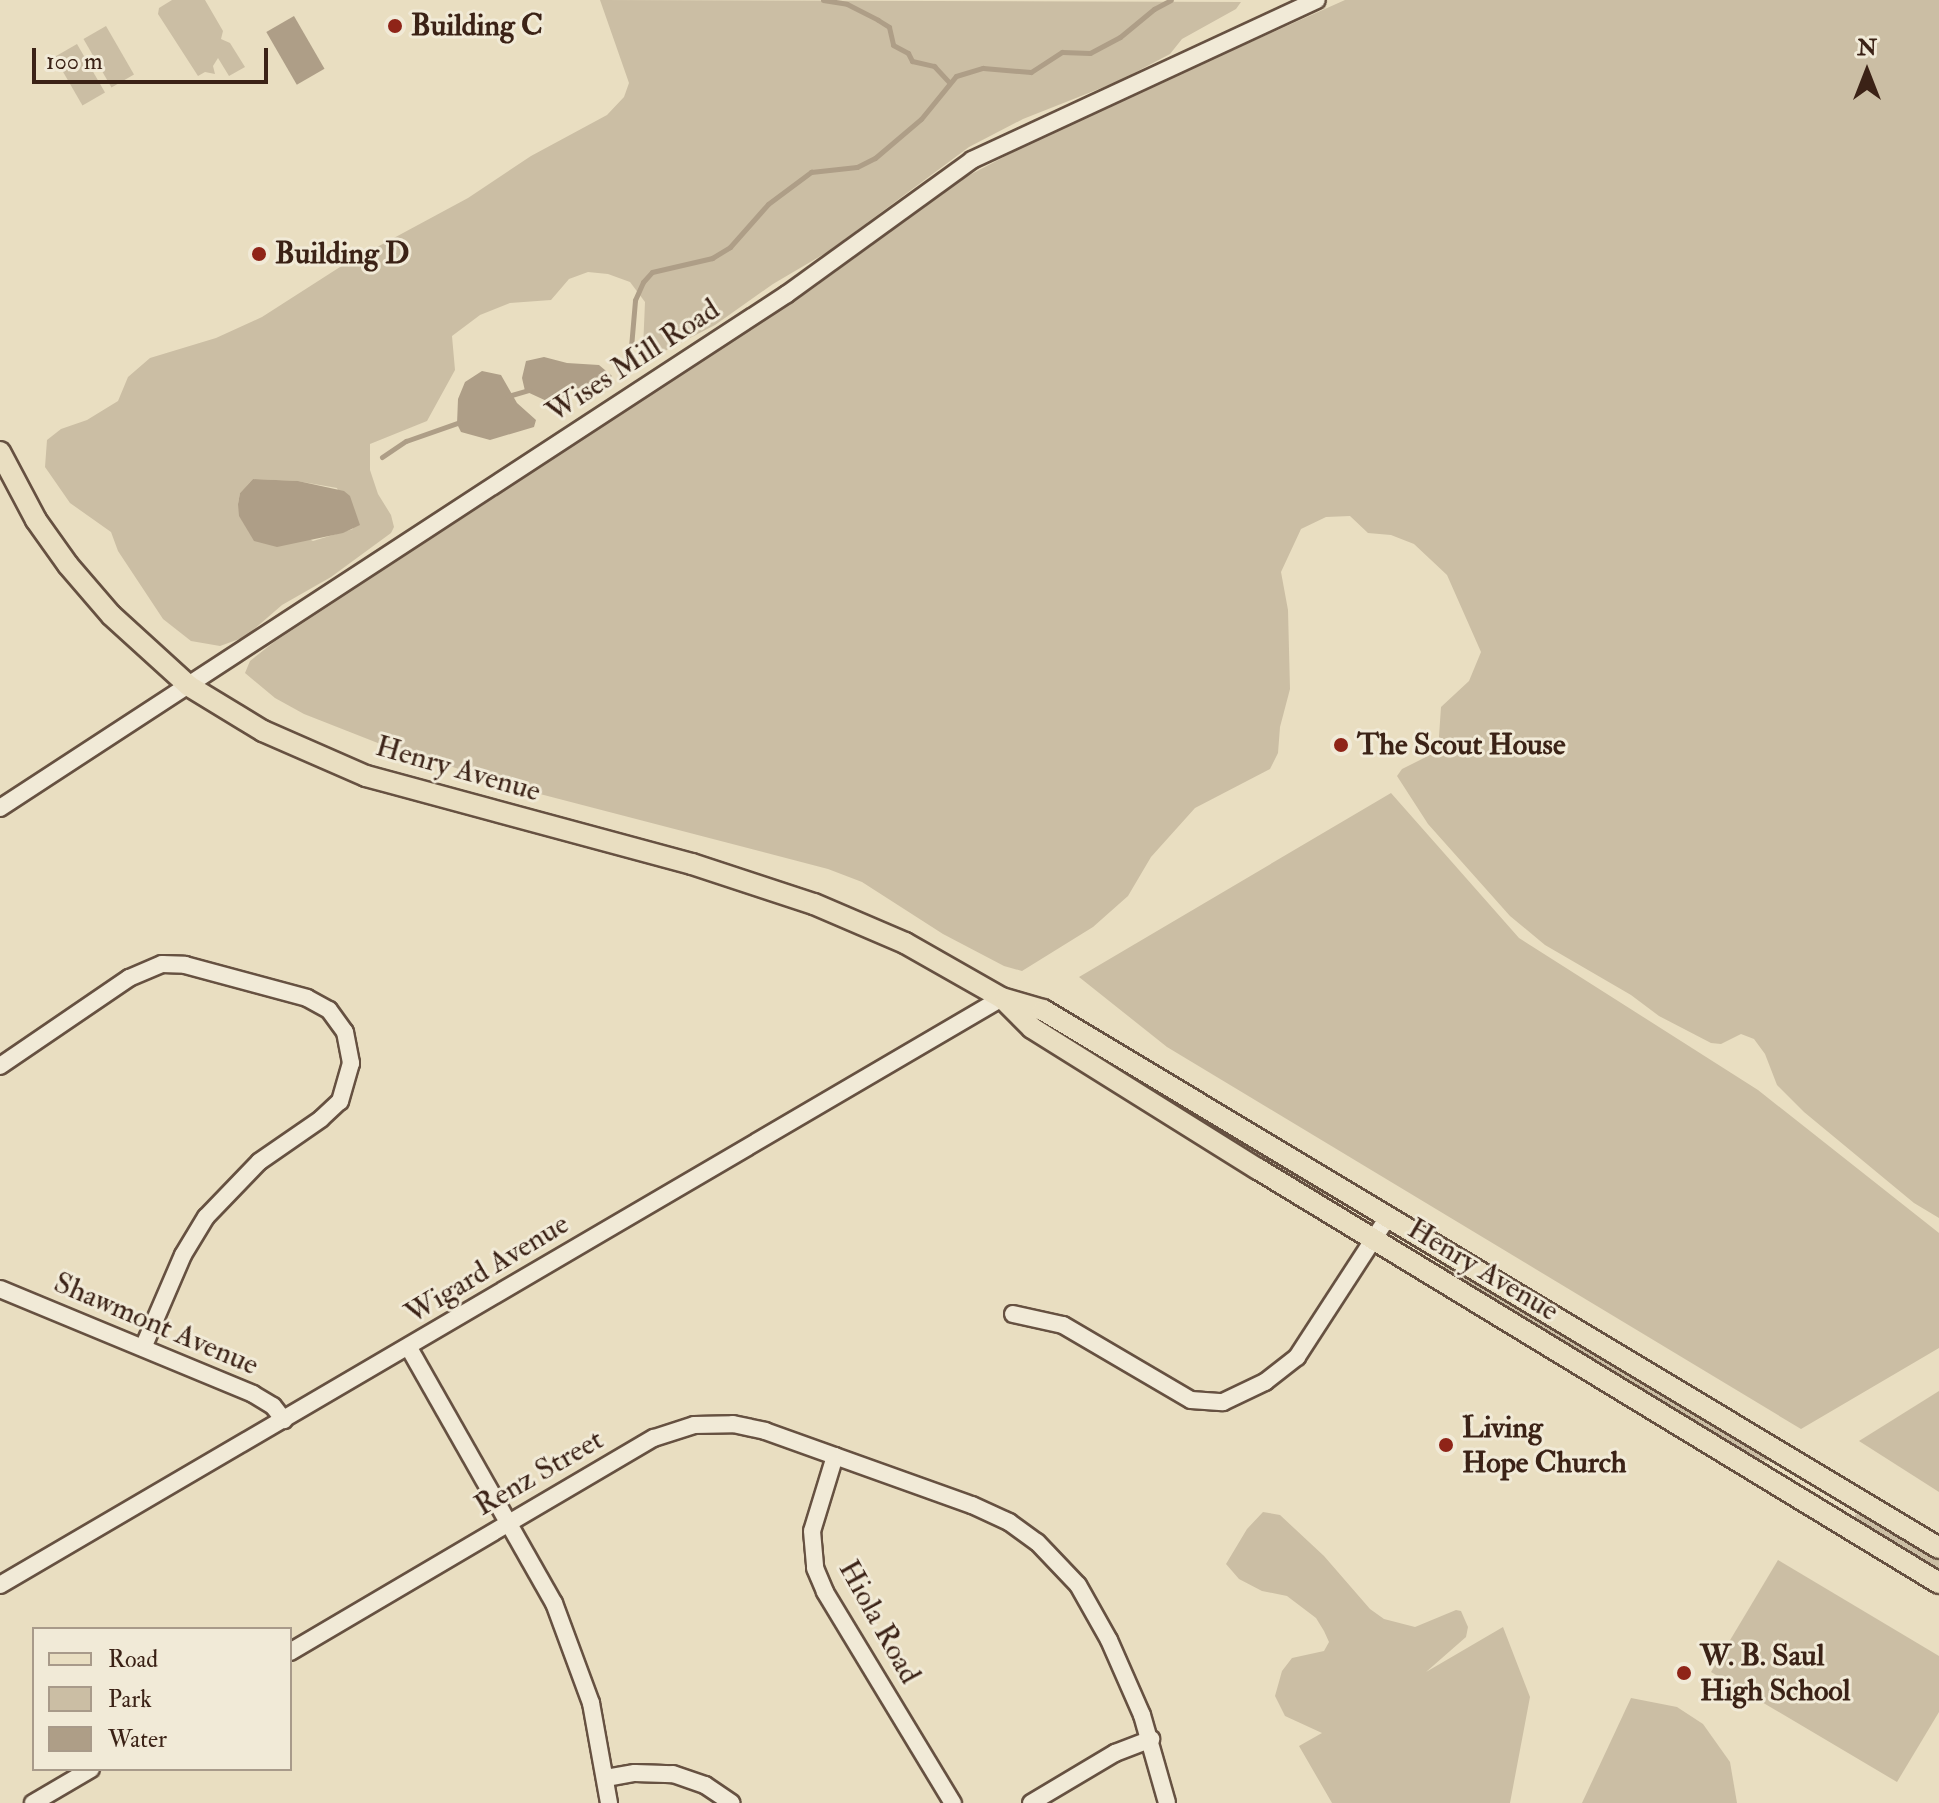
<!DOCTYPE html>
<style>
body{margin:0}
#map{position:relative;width:1939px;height:1803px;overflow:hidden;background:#e9dec1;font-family:"IM FELL Double Pica",serif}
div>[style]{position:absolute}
.green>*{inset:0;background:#cbbea4;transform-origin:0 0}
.water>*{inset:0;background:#ae9e87;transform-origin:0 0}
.stream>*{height:5px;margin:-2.5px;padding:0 2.5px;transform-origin:2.5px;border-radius:2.5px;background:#ae9e87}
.roads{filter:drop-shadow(2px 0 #665141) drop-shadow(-2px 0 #665141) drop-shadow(0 2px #665141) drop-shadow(0 -2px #665141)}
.minor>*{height:16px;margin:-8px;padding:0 8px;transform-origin:8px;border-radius:8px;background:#f1ead7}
.major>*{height:20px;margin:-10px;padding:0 10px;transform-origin:10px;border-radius:10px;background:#e9dec1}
.dots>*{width:22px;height:22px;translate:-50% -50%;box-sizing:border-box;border:4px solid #f1ead7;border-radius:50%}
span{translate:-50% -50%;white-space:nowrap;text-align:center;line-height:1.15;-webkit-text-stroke:6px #f1ead7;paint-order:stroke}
.poi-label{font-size:30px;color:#3b2216;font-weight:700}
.left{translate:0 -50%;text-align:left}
.street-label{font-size:30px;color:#3b2216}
.legend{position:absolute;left:32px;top:1627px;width:260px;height:144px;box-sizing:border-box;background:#f1ead7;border:2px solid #a89a8a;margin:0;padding:10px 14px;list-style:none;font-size:24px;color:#3b2216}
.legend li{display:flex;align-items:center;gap:16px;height:40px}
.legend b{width:40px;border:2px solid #a89a8a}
.north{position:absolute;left:1827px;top:32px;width:80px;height:80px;-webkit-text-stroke:6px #f1ead7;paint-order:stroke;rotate:0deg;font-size:22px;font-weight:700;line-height:32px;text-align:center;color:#3b2216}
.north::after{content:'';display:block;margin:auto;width:28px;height:36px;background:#3b2216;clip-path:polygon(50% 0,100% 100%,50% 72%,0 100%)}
.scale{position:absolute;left:32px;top:48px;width:236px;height:36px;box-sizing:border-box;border:4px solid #3b2216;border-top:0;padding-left:10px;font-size:24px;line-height:28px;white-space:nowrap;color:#3b2216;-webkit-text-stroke:6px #f1ead7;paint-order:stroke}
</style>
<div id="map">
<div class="green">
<div style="clip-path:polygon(172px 0,205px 0,223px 31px,221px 39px,230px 43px,245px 67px,229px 76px,218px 58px,213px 66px,215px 74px,205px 72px,198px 76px,158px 14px,159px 8px)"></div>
<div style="clip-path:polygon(evenodd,600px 0,1241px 2px,1236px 9px,1182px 39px,1170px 54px,1119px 81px,1023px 119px,969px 147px,829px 251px,773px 284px,715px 325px,659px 354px,644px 353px,643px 349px,645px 302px,630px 282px,608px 274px,588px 272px,569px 279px,551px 300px,510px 303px,480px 315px,452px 336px,455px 370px,427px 421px,370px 444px,370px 470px,378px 494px,391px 515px,394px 527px,391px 533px,331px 577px,282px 605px,245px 637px,220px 646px,191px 641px,163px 619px,118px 551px,111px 532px,70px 503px,45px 467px,47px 440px,61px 429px,87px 420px,118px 401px,128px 377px,150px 358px,216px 338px,262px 317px,340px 267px,468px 198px,531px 156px,607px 115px,624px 97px,629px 83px,600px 0,253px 479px,297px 481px,337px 488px,353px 529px,313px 541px,238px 504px,240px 493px,253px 479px)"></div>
<div style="clip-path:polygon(1345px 0,1939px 0,1939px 1218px,1914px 1203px,1804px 1112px,1777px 1085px,1765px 1054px,1754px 1039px,1741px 1034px,1721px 1044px,1711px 1043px,1659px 1016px,1631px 995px,1545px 945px,1510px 916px,1428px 824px,1397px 776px,1402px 769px,1438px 751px,1441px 707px,1469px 681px,1481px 652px,1447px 575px,1414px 544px,1391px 535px,1368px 533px,1350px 516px,1326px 517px,1301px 529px,1281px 572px,1288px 610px,1290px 689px,1280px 727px,1278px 753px,1270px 769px,1195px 808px,1151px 857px,1128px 896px,1093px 927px,1022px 971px,1004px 966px,943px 934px,862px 882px,828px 869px,540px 794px,388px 747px,304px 714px,275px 698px,245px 673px,250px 661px,274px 642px,811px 290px,962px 179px,1063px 126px)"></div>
<div style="left:106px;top:26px;width:56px;height:26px;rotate:60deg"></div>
<div style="left:77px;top:44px;width:56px;height:26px;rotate:60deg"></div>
<div style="clip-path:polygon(1391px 793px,1519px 938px,1758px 1090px,1939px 1233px,1939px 1348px,1801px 1429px,1167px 1047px,1079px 977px)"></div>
<div style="clip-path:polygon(1091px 1051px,1327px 1192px,1327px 1196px,1324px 1198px,1089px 1053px)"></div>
<div style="clip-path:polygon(1399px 1242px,1439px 1265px,1456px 1269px,1768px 1457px,1768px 1461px,1750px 1457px)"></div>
<div style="clip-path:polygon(1939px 1391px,1939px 1492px,1859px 1441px)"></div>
<div style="clip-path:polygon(1263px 1512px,1280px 1515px,1324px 1556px,1370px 1609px,1384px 1619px,1415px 1627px,1456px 1610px,1461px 1611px,1468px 1627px,1466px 1637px,1426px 1672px,1503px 1627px,1530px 1697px,1510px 1803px,1332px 1803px,1299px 1746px,1322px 1733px,1285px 1716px,1275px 1696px,1282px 1671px,1292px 1658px,1324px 1651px,1329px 1642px,1324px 1631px,1316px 1618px,1287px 1596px,1262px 1591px,1239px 1579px,1226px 1564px,1247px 1529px)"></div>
<div style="clip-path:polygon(1861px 1512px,1939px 1558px,1939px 1574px,1856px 1521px,1855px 1515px)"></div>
<div style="clip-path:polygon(1778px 1560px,1939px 1656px,1939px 1712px,1897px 1782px,1711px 1672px)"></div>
<div style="clip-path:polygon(1631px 1698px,1677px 1707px,1703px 1724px,1730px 1762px,1737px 1803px,1582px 1803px)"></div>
</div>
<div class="water">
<div style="left:294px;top:16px;width:61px;height:32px;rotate:60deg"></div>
<div style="clip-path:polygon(544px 357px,567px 363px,599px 365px,612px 376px,599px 386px,571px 389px,561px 400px,551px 403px,525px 391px,522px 378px,526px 361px)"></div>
<div style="clip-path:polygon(482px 371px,501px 375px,517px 403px,536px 420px,534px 427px,490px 440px,461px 432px,457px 424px,458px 399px,465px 382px)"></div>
<div style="clip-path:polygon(253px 479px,298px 481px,344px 491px,350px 496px,360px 525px,343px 533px,277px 547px,254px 541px,239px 516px,238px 504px,240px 493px)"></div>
</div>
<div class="stream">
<div style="left:823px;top:0;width:24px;rotate:9deg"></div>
<div style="left:847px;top:4px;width:35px;rotate:27deg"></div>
<div style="left:878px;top:20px;width:13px;rotate:32deg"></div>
<div style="left:889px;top:27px;width:18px;rotate:77deg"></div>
<div style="left:893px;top:45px;width:17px;rotate:28deg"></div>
<div style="left:908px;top:53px;width:9px;rotate:63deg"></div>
<div style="left:912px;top:61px;width:23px;rotate:13deg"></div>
<div style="left:934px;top:66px;width:22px;rotate:47deg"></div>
<div style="left:631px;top:347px;width:47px;rotate:-85.1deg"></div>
<div style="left:635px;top:300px;width:20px;rotate:-66deg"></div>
<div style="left:643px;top:282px;width:13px;rotate:-48deg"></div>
<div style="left:652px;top:272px;width:62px;rotate:-13.1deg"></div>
<div style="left:712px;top:258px;width:21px;rotate:-31deg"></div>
<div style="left:730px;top:247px;width:57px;rotate:-48.5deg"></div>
<div style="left:768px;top:204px;width:54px;rotate:-36.7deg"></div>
<div style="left:811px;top:172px;width:46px;rotate:-6.2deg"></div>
<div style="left:857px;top:167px;width:20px;rotate:-27deg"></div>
<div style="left:875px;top:158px;width:60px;rotate:-40.3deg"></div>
<div style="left:921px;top:119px;width:55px;rotate:-50.9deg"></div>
<div style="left:956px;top:76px;width:28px;rotate:-17deg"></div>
<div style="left:983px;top:68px;width:48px;rotate:4.8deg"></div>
<div style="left:1031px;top:72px;width:37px;rotate:-33deg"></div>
<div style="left:1062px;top:52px;width:28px;rotate:2deg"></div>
<div style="left:1090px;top:53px;width:34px;rotate:-28deg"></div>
<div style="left:1120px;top:37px;width:44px;rotate:-39.5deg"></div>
<div style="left:1154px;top:9px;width:19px;rotate:-28deg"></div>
<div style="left:508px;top:396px;width:22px;rotate:-16deg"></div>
<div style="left:382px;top:457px;width:29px;rotate:-34deg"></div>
<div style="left:406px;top:441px;width:57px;rotate:-19.4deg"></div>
</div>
<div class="roads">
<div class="minor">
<div style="left:0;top:808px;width:940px;rotate:-33.15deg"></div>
<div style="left:787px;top:294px;width:228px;rotate:-35.9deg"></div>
<div style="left:972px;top:160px;width:380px;rotate:-24.9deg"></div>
<div style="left:0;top:1066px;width:156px;rotate:-34.3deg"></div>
<div style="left:129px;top:978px;width:36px;rotate:-23deg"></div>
<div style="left:162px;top:964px;width:23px;rotate:2deg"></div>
<div style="left:185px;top:965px;width:126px;rotate:15.1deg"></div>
<div style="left:307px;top:998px;width:25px;rotate:29deg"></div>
<div style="left:329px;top:1010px;width:27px;rotate:54deg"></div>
<div style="left:345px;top:1032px;width:32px;rotate:79deg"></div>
<div style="left:351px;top:1063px;width:40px;rotate:106deg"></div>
<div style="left:340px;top:1101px;width:26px;rotate:137deg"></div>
<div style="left:321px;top:1119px;width:75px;rotate:145.3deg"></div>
<div style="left:259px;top:1162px;width:76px;rotate:133.9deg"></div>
<div style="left:206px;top:1217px;width:44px;rotate:121.2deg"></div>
<div style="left:183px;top:1255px;width:101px;rotate:113.3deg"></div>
<div style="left:0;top:1289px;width:274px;rotate:22.5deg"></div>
<div style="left:253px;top:1394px;width:23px;rotate:31deg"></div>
<div style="left:273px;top:1406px;width:18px;rotate:52deg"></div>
<div style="left:1013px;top:1314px;width:51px;rotate:12.4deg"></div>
<div style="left:1063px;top:1325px;width:148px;rotate:30.4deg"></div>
<div style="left:1191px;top:1400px;width:32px;rotate:4deg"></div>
<div style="left:1223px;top:1402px;width:47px;rotate:-25.5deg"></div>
<div style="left:1265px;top:1382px;width:41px;rotate:-38deg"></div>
<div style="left:1297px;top:1357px;width:167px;rotate:-57deg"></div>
<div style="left:409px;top:1348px;width:293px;rotate:60.4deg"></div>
<div style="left:554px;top:1603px;width:107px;rotate:69.7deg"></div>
<div style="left:591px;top:1703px;width:102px;rotate:79.8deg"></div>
<div style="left:835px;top:1456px;width:78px;rotate:107deg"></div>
<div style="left:812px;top:1531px;width:37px;rotate:85deg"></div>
<div style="left:815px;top:1568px;width:26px;rotate:67deg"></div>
<div style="left:825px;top:1592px;width:247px;rotate:58.8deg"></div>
<div style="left:0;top:1585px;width:1161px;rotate:-30.36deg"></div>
<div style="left:290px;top:1652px;width:422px;rotate:-30.5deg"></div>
<div style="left:654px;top:1438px;width:42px;rotate:-18deg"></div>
<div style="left:694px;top:1425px;width:39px;rotate:-1deg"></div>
<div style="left:733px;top:1424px;width:33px;rotate:12deg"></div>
<div style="left:765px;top:1431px;width:220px;rotate:19.7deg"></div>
<div style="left:972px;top:1505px;width:41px;rotate:24.7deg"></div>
<div style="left:1009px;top:1522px;width:34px;rotate:36deg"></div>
<div style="left:1037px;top:1542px;width:59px;rotate:46.4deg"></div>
<div style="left:1078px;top:1585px;width:63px;rotate:60.6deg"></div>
<div style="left:1109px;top:1640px;width:82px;rotate:66.3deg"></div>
<div style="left:1142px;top:1715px;width:91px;rotate:74.1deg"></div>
<div style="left:606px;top:1778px;width:29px;rotate:-10deg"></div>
<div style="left:635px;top:1773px;width:38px;rotate:2deg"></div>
<div style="left:673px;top:1774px;width:34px;rotate:19deg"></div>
<div style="left:705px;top:1785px;width:32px;rotate:34deg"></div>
<div style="left:33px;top:1803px;width:67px;rotate:-30.4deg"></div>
<div style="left:1031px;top:1803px;width:98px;rotate:-30.8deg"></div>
<div style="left:1115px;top:1753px;width:39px;rotate:-21deg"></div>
</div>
<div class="major">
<div style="left:0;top:452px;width:77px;rotate:62.1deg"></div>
<div style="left:36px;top:520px;width:55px;rotate:54.6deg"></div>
<div style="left:68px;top:565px;width:66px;rotate:49.3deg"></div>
<div style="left:111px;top:615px;width:105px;rotate:42.3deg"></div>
<div style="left:189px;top:686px;width:87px;rotate:31.3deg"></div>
<div style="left:263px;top:731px;width:112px;rotate:23.6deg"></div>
<div style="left:366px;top:776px;width:338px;rotate:15.1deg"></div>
<div style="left:692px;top:864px;width:128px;rotate:18.2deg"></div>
<div style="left:814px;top:904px;width:99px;rotate:23.2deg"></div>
<div style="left:905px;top:943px;width:112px;rotate:29.6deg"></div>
<div style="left:1002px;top:998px;width:43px;rotate:16.3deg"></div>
<div style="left:1043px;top:1010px;width:1045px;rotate:30.98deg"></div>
<div style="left:1005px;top:1001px;width:38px;rotate:45deg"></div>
<div style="left:1032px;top:1028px;width:266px;rotate:32deg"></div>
<div style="left:1258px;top:1169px;width:797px;rotate:31.3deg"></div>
</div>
</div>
<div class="dots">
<div style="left:395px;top:26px;background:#8f2418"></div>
<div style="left:259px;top:254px;background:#8f2418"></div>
<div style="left:1341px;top:745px;background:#8f2418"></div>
<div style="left:1446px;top:1445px;background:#8f2418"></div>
<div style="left:1684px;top:1673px;background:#8f2418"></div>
</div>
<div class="poi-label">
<span class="left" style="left:411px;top:26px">Building C</span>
<span class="left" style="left:275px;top:254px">Building D</span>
<span class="left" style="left:1357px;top:745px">The Scout House</span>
<span class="left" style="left:1462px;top:1445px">Living<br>Hope Church</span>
<span class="left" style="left:1700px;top:1673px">W. B. Saul<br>High School</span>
</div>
<div class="street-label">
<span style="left:633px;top:361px;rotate:-33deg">Wises Mill Road</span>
<span style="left:458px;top:769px;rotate:16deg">Henry Avenue</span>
<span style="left:487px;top:1269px;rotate:-31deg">Wigard Avenue</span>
<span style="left:1483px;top:1270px;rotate:31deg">Henry Avenue</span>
<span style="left:156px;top:1324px;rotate:23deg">Shawmont Avenue</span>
<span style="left:539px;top:1473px;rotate:-30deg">Renz Street</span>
<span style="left:879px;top:1622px;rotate:61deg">Hiola Road</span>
</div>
<ul class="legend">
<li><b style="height:10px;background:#e9dec1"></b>Road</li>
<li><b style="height:22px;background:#cbbea4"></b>Park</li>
<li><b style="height:22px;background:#ae9e87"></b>Water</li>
</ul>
<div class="north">N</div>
<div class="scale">100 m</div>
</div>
